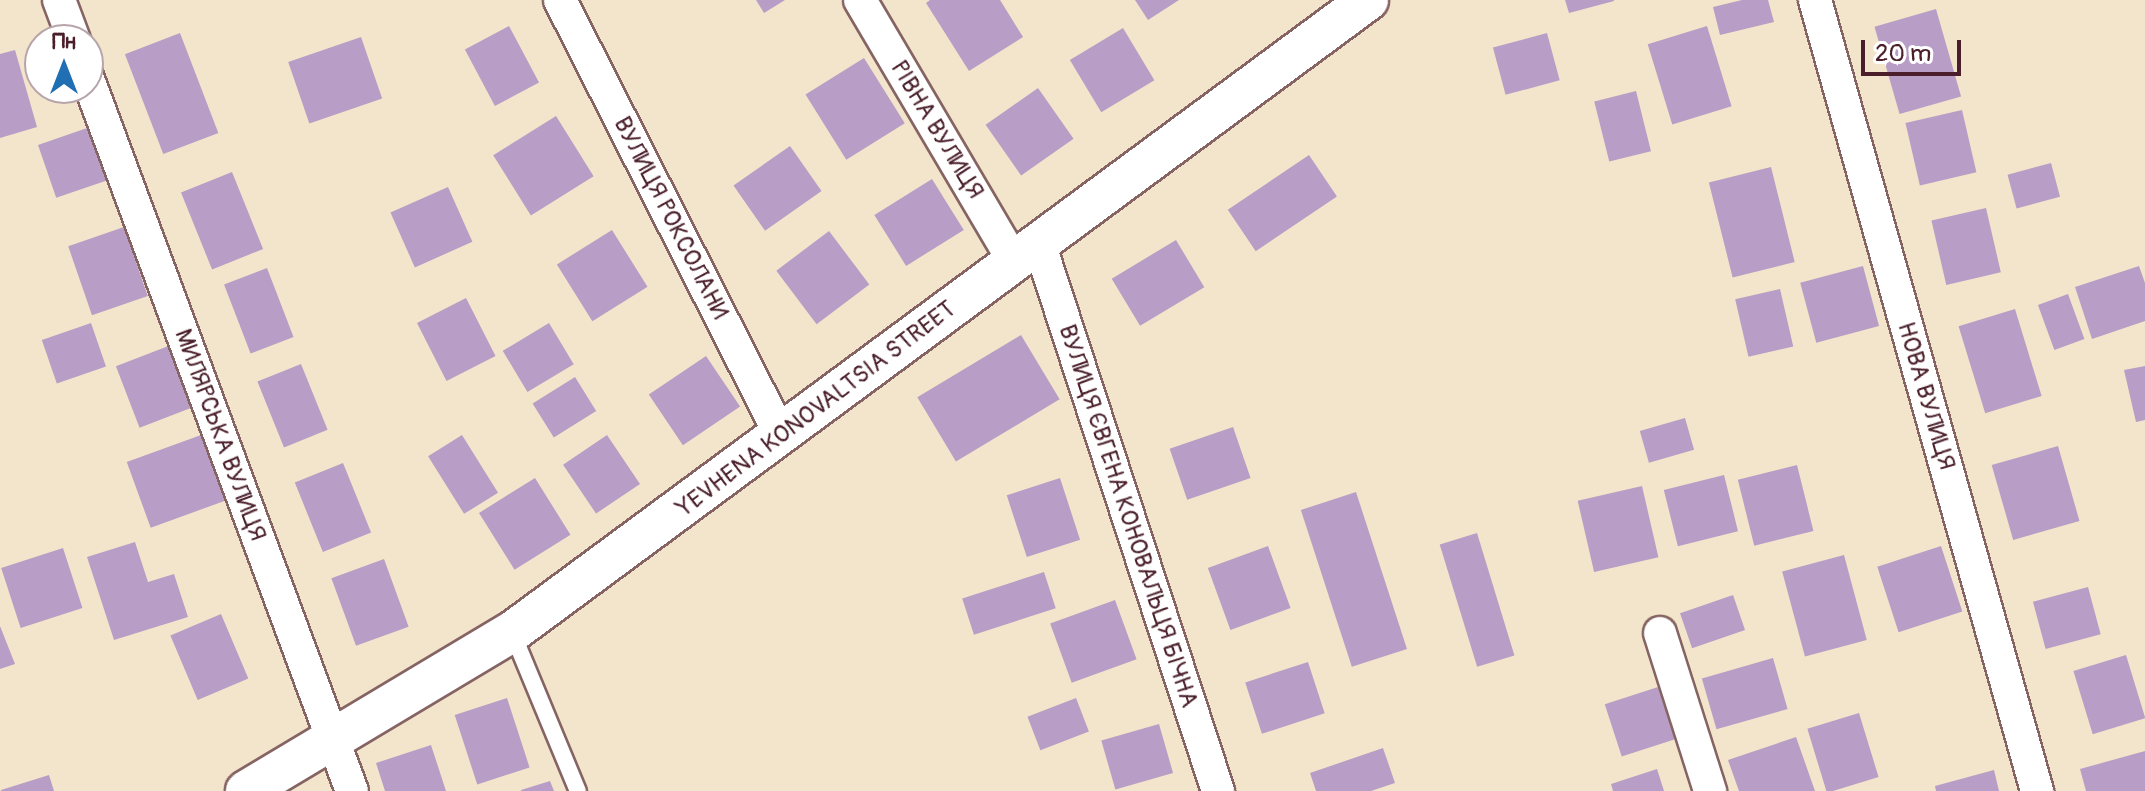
<!DOCTYPE html>
<meta charset="utf-8">
<style>
body{margin:0}
#map{position:relative;width:2145px;height:791px;overflow:hidden;background:#f3e5cb;font-family:Pangolin,sans-serif}
div>[style]{position:absolute}
.building>*{inset:0;background:#b89dc6;transform-origin:0 0}
.roads{filter:drop-shadow(2px 0 #856463) drop-shadow(-2px 0 #856463) drop-shadow(0 2px #856463) drop-shadow(0 -2px #856463)}
.service>*{height:16px;margin:-8px;padding:0 8px;transform-origin:8px;border-radius:8px;background:#fff}
.minor>*{height:32px;margin:-16px;padding:0 16px;transform-origin:16px;border-radius:16px;background:#fff}
.tertiary>*{height:40px;margin:-20px;padding:0 20px;transform-origin:20px;border-radius:20px;background:#fff}
span{translate:-50% -50%;white-space:nowrap;text-align:center;line-height:1.15;-webkit-text-stroke:6px #fff;paint-order:stroke}
.street-label{font-size:24px;color:#4a1f2b}
.north{position:absolute;left:24px;top:24px;width:80px;height:80px;box-sizing:border-box;background:#fff;border:2px solid #b7a5aa;border-radius:50%;rotate:0deg;font-size:22px;font-weight:700;line-height:32px;text-align:center;color:#4a1f2b}
.north::after{content:'';display:block;margin:auto;width:28px;height:36px;background:#1f6fb2;clip-path:polygon(50% 0,100% 100%,50% 72%,0 100%)}
.scale{position:absolute;left:1861px;top:40px;width:100px;height:36px;box-sizing:border-box;border:4px solid #4a1f2b;border-top:0;padding-left:10px;font-size:24px;line-height:28px;white-space:nowrap;color:#4a1f2b;-webkit-text-stroke:6px #fff;paint-order:stroke}
</style>
<div id="map">
<div class="building">
<div style="clip-path:polygon(756px 0,785px 0,764px 13px)"></div>
<div style="clip-path:polygon(930px 0,1000px 0,1023px 37px,969px 71px,926px 3px)"></div>
<div style="clip-path:polygon(1135px 0,1179px 0,1148px 20px)"></div>
<div style="clip-path:polygon(1565px 0,1614px 0,1614px 1px,1569px 13px)"></div>
<div style="clip-path:polygon(1742px 0,1768px 0,1774px 22px,1720px 35px,1713px 7px)"></div>
<div style="left:1936px;top:9px;width:91px;height:64px;rotate:74deg"></div>
<div style="left:509px;top:26px;width:64px;height:50px;rotate:62deg"></div>
<div style="left:1707px;top:26px;width:84px;height:62px;rotate:73deg"></div>
<div style="left:1123px;top:28px;width:61px;height:62px;rotate:59deg"></div>
<div style="left:180px;top:33px;width:107px;height:59px;rotate:69deg"></div>
<div style="left:1547px;top:33px;width:49px;height:56px;rotate:75deg"></div>
<div style="left:361px;top:37px;width:65px;height:77px;rotate:71deg"></div>
<div style="clip-path:polygon(15px 50px,37px 127px,0 138px,0 54px)"></div>
<div style="left:864px;top:58px;width:77px;height:69px;rotate:58deg"></div>
<div style="left:1038px;top:88px;width:62px;height:64px;rotate:55deg"></div>
<div style="left:1636px;top:91px;width:62px;height:43px;rotate:76deg"></div>
<div style="left:1962px;top:110px;width:64px;height:58px;rotate:77deg"></div>
<div style="left:556px;top:116px;width:71px;height:74px;rotate:58deg"></div>
<div style="left:90px;top:127px;width:56px;height:55px;rotate:71deg"></div>
<div style="left:790px;top:146px;width:55px;height:69px;rotate:55deg"></div>
<div style="left:1309px;top:155px;width:50px;height:98px;rotate:56deg"></div>
<div style="left:2051px;top:163px;width:35px;height:45px;rotate:75deg"></div>
<div style="left:1771px;top:167px;width:98px;height:64px;rotate:76deg"></div>
<div style="left:232px;top:172px;width:83px;height:55px;rotate:68deg"></div>
<div style="left:932px;top:179px;width:60px;height:68px;rotate:58deg"></div>
<div style="left:448px;top:187px;width:60px;height:63px;rotate:66deg"></div>
<div style="left:1986px;top:208px;width:66px;height:56px;rotate:77deg"></div>
<div style="left:124px;top:227px;width:73px;height:59px;rotate:71deg"></div>
<div style="left:612px;top:230px;width:67px;height:65px;rotate:58deg"></div>
<div style="left:829px;top:231px;width:67px;height:66px;rotate:53deg"></div>
<div style="left:1176px;top:240px;width:55px;height:75px;rotate:59deg"></div>
<div style="left:1863px;top:266px;width:62px;height:65px;rotate:75deg"></div>
<div style="clip-path:polygon(2139px 266px,2145px 283px,2145px 321px,2092px 339px,2075px 287px)"></div>
<div style="left:267px;top:268px;width:74px;height:46px;rotate:69deg"></div>
<div style="left:1780px;top:289px;width:59px;height:46px;rotate:77deg"></div>
<div style="left:2068px;top:294px;width:48px;height:32px;rotate:70deg"></div>
<div style="left:466px;top:298px;width:65px;height:55px;rotate:63deg"></div>
<div style="left:2015px;top:309px;width:91px;height:59px;rotate:73deg"></div>
<div style="left:91px;top:323px;width:46px;height:52px;rotate:71deg"></div>
<div style="left:549px;top:323px;width:48px;height:54px;rotate:59deg"></div>
<div style="left:1021px;top:335px;width:75px;height:121px;rotate:59deg"></div>
<div style="left:171px;top:345px;width:66px;height:59px;rotate:69deg"></div>
<div style="left:706px;top:356px;width:61px;height:69px;rotate:56deg"></div>
<div style="left:301px;top:364px;width:71px;height:47px;rotate:68deg"></div>
<div style="clip-path:polygon(2145px 366px,2145px 420px,2136px 422px,2124px 370px)"></div>
<div style="left:575px;top:377px;width:40px;height:50px;rotate:58deg"></div>
<div style="left:1685px;top:418px;width:33px;height:47px;rotate:74deg"></div>
<div style="left:1233px;top:427px;width:54px;height:67px;rotate:71deg"></div>
<div style="left:201px;top:435px;width:70px;height:79px;rotate:70deg"></div>
<div style="left:462px;top:435px;width:68px;height:40px;rotate:58deg"></div>
<div style="left:607px;top:435px;width:59px;height:53px;rotate:56deg"></div>
<div style="left:2058px;top:446px;width:78px;height:69px;rotate:74deg"></div>
<div style="left:343px;top:463px;width:75px;height:52px;rotate:68deg"></div>
<div style="left:1797px;top:465px;width:68px;height:61px;rotate:76deg"></div>
<div style="left:1724px;top:475px;width:58px;height:62px;rotate:76deg"></div>
<div style="left:535px;top:478px;width:67px;height:66px;rotate:58deg"></div>
<div style="left:1060px;top:478px;width:65px;height:56px;rotate:72deg"></div>
<div style="left:1642px;top:486px;width:73px;height:66px;rotate:77deg"></div>
<div style="left:1356px;top:492px;width:165px;height:58px;rotate:72deg"></div>
<div style="left:1477px;top:533px;width:128px;height:39px;rotate:73deg"></div>
<div style="clip-path:polygon(135px 542px,148px 582px,174px 574px,188px 617px,114px 640px,87px 557px)"></div>
<div style="left:1268px;top:546px;width:66px;height:64px;rotate:70deg"></div>
<div style="left:1941px;top:546px;width:69px;height:67px;rotate:72deg"></div>
<div style="left:63px;top:548px;width:63px;height:65px;rotate:72deg"></div>
<div style="left:1844px;top:555px;width:88px;height:64px;rotate:75deg"></div>
<div style="left:384px;top:559px;width:72px;height:56px;rotate:70deg"></div>
<div style="left:1044px;top:572px;width:38px;height:86px;rotate:72deg"></div>
<div style="left:2088px;top:587px;width:49px;height:57px;rotate:75deg"></div>
<div style="left:1733px;top:595px;width:37px;height:56px;rotate:71deg"></div>
<div style="left:1115px;top:600px;width:63px;height:69px;rotate:70deg"></div>
<div style="left:221px;top:614px;width:70px;height:55px;rotate:67deg"></div>
<div style="clip-path:polygon(0 626px,15px 664px,0 669px)"></div>
<div style="left:2126px;top:655px;width:66px;height:55px;rotate:73deg"></div>
<div style="left:1773px;top:658px;width:53px;height:74px;rotate:74deg"></div>
<div style="left:1308px;top:662px;width:54px;height:66px;rotate:72deg"></div>
<div style="left:1658px;top:687px;width:55px;height:56px;rotate:72deg"></div>
<div style="left:507px;top:698px;width:73px;height:55px;rotate:72deg"></div>
<div style="left:1076px;top:698px;width:36px;height:52px;rotate:69deg"></div>
<div style="left:1859px;top:713px;width:67px;height:54px;rotate:73deg"></div>
<div style="left:1159px;top:724px;width:51px;height:60px;rotate:74deg"></div>
<div style="clip-path:polygon(1796px 737px,1815px 791px,1739px 791px,1728px 760px)"></div>
<div style="clip-path:polygon(431px 745px,446px 791px,385px 791px,376px 763px)"></div>
<div style="clip-path:polygon(1383px 748px,1395px 783px,1371px 791px,1316px 791px,1310px 773px)"></div>
<div style="clip-path:polygon(2145px 751px,2145px 791px,2086px 791px,2080px 769px)"></div>
<div style="clip-path:polygon(1657px 769px,1664px 791px,1613px 791px,1611px 784px)"></div>
<div style="clip-path:polygon(1994px 770px,1999px 791px,1936px 791px,1935px 786px)"></div>
<div style="clip-path:polygon(49px 775px,54px 791px,1px 791px,1px 790px)"></div>
<div style="clip-path:polygon(550px 781px,554px 791px,521px 791px,521px 790px)"></div>
</div>
<div class="roads">
<div class="service">
<div style="left:512px;top:632px;width:172px;rotate:67.5deg"></div>
</div>
<div class="minor">
<div style="left:59px;top:0;width:43px;rotate:69.4deg"></div>
<div style="left:560px;top:0;width:490px;rotate:63.1deg"></div>
<div style="left:860px;top:0;width:302px;rotate:59.5deg"></div>
<div style="left:1815px;top:0;width:822px;rotate:74.32deg"></div>
<div style="left:88px;top:79px;width:759px;rotate:69.66deg"></div>
<div style="left:1038px;top:240px;width:580px;rotate:71.91deg"></div>
<div style="left:1660px;top:633px;width:166px;rotate:72.4deg"></div>
</div>
<div class="tertiary">
<div style="left:246px;top:791px;width:310px;rotate:-30.9deg"></div>
<div style="left:512px;top:632px;width:1064px;rotate:-36.44deg"></div>
</div>
</div>
<div class="street-label">
<span style="left:937px;top:130px;rotate:59deg">РІВНА ВУЛИЦЯ</span>
<span style="left:671px;top:218px;rotate:63deg">ВУЛИЦЯ РОКСОЛАНИ</span>
<span style="left:1926px;top:396px;rotate:74deg">НОВА ВУЛИЦЯ</span>
<span style="left:816px;top:409px;rotate:-37deg">YEVHENA KONOVALTSIA STREET</span>
<span style="left:220px;top:435px;rotate:70deg">МИЛЯРСЬКА ВУЛИЦЯ</span>
<span style="left:1128px;top:516px;rotate:72deg">ВУЛИЦЯ ЄВГЕНА КОНОВАЛЬЦЯ БІЧНА</span>
</div>
<div class="north">Пн</div>
<div class="scale">20 m</div>
</div>
